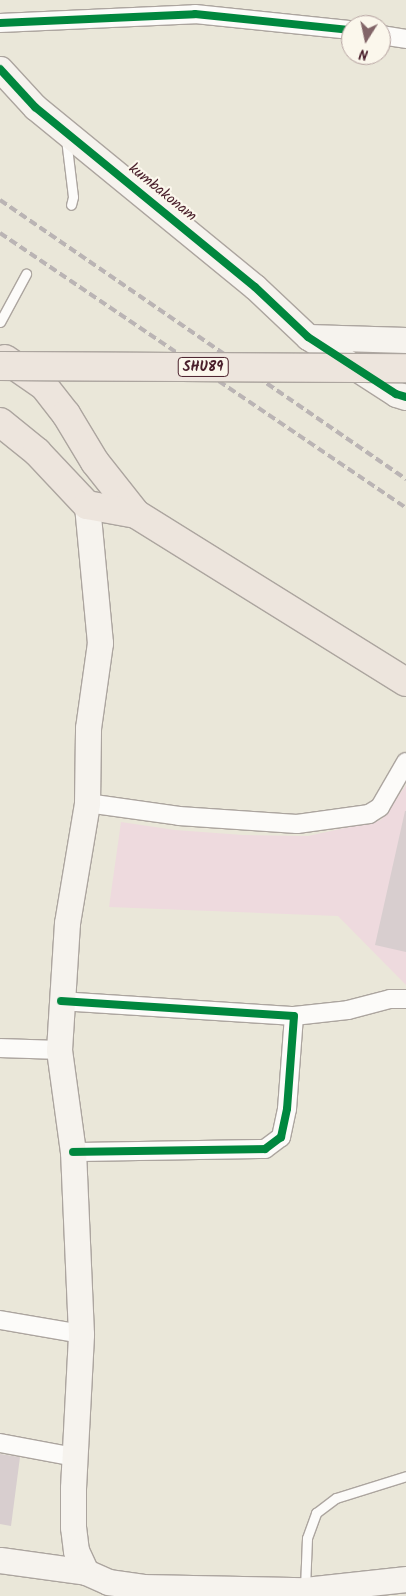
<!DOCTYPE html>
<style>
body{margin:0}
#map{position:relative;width:406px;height:1596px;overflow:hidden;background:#eae7d9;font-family:Kalam,sans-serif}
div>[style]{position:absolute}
.built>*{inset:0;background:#eedade}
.building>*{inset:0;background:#d8cecf}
.roads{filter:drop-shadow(1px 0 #aca59f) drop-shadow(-1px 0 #aca59f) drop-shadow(0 1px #aca59f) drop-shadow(0 -1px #aca59f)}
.lane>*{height:9px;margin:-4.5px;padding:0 4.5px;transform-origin:4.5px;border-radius:4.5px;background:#fcfbf9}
.street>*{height:18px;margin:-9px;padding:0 9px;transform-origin:9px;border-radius:9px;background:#fcfbf9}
.secondary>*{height:25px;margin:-12.5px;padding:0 12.5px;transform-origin:12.5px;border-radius:12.5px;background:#f6f3ee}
.primary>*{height:28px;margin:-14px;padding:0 14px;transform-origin:14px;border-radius:14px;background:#ede5dd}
.rail>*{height:4px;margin-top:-2px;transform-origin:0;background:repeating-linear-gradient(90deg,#bab4b4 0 8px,transparent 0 12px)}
.bridges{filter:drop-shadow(1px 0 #aca59f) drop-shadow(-1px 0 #aca59f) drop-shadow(0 1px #aca59f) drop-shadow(0 -1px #aca59f)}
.primary-bridge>*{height:28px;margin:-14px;padding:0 14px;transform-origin:14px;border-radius:14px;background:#ede5dd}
.cycleway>*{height:8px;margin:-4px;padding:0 4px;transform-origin:4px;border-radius:4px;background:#00873e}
span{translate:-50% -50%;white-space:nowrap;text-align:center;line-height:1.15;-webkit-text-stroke:4.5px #fbf7ec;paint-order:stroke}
.shield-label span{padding:1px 4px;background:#fbf7ec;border:1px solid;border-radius:4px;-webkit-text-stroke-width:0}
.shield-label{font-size:14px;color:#4a1f2b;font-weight:700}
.street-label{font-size:15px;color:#4a1f2b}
.north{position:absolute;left:341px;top:15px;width:50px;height:50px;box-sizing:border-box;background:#fbf7ec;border:1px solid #b4a19f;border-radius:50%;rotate:190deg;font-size:14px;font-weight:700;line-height:20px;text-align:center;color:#4a1f2b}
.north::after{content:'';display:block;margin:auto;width:18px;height:22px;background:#826568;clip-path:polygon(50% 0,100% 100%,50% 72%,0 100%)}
</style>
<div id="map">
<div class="built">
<div style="clip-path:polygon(406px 785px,406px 985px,338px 916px,109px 907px,121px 822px,175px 830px,243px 835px,308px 836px,381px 820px)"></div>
</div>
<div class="building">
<div style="clip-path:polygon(405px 811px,406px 811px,406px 952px,375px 945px)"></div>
<div style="clip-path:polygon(0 1454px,20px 1457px,11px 1526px,0 1524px)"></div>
</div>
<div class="roads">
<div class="lane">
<div style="left:66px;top:139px;width:58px;rotate:83.1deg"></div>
<div style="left:73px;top:197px;width:8px;rotate:104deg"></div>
<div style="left:0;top:322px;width:55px;rotate:-61.6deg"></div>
<div style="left:305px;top:1588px;width:50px;rotate:-87.7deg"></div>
<div style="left:307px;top:1538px;width:27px;rotate:-70deg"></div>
<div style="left:316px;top:1513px;width:25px;rotate:-37deg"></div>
<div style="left:336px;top:1498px;width:73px;rotate:-17.4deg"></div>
</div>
<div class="street">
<div style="left:0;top:23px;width:195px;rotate:-2.6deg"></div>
<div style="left:195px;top:14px;width:157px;rotate:5.9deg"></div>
<div style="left:381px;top:35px;width:25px;rotate:9deg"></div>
<div style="left:87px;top:803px;width:93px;rotate:8deg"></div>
<div style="left:179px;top:816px;width:118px;rotate:3.9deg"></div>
<div style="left:297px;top:824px;width:73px;rotate:-7.9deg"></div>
<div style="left:369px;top:814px;width:13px;rotate:-32deg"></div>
<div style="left:380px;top:807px;width:52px;rotate:-60deg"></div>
<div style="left:61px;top:1001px;width:233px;rotate:3.7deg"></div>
<div style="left:294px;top:1016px;width:93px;rotate:94.3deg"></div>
<div style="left:287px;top:1109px;width:29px;rotate:102deg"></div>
<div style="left:281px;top:1137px;width:20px;rotate:143deg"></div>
<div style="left:265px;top:1149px;width:192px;rotate:179.1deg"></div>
<div style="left:294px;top:1016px;width:54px;rotate:-6.3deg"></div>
<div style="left:348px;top:1010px;width:43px;rotate:-14.7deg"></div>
<div style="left:390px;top:999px;width:16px"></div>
<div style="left:0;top:1048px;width:59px;rotate:1.9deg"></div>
<div style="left:0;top:1320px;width:82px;rotate:9.8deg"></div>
<div style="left:0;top:1443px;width:76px;rotate:10.6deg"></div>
</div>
<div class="secondary">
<div style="left:0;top:69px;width:52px;rotate:47.4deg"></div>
<div style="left:35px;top:107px;width:284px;rotate:39.3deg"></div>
<div style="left:255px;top:287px;width:73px;rotate:43.3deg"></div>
<div style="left:308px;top:337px;width:105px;rotate:32.9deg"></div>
<div style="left:396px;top:394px;width:10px;rotate:17deg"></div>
<div style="left:308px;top:337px;width:98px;rotate:1.8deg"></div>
<div style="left:0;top:1560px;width:87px;rotate:7.9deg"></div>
<div style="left:86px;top:1572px;width:24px;rotate:24deg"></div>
<div style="left:108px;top:1582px;width:34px;rotate:8deg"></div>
<div style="left:142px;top:1587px;width:163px;rotate:1.1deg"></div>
<div style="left:305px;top:1590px;width:102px;rotate:-6.2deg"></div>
<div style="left:86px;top:1572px;width:23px;rotate:-115deg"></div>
<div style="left:76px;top:1551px;width:24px;rotate:-97deg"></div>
<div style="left:73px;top:1527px;width:39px;rotate:-90deg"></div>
<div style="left:73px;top:1488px;width:154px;rotate:-87deg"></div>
<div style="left:81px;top:1334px;width:182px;rotate:-92.5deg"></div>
<div style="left:73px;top:1152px;width:103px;rotate:-97.8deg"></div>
<div style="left:59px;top:1050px;width:127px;rotate:-86.4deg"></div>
<div style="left:67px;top:923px;width:122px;rotate:-80.5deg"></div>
<div style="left:87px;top:803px;width:75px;rotate:-89.2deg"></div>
<div style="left:88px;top:728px;width:86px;rotate:-82deg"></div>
<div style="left:100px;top:643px;width:139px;rotate:-95.4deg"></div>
</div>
<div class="primary">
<div style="left:5px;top:359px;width:47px;rotate:34.7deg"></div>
<div style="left:44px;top:386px;width:36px;rotate:52deg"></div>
<div style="left:66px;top:414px;width:56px;rotate:58.9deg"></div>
<div style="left:95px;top:462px;width:66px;rotate:51.7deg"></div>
<div style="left:136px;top:514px;width:318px;rotate:31.9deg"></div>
<div style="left:0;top:422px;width:48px;rotate:39deg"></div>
<div style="left:37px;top:452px;width:73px;rotate:46.7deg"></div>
<div style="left:87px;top:505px;width:50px;rotate:10.4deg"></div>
</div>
</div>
<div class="rail">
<div style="left:0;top:200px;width:493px;rotate:34.5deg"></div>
<div style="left:0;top:233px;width:490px;rotate:34.1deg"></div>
</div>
<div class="bridges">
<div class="primary-bridge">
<div style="left:0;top:366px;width:406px;rotate:0.3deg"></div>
</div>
</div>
<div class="cycleway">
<div style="left:0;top:23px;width:195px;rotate:-2.6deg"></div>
<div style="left:195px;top:14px;width:157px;rotate:5.9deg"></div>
<div style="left:0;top:69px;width:52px;rotate:47.4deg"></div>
<div style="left:35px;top:107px;width:284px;rotate:39.3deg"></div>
<div style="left:255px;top:287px;width:73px;rotate:43.3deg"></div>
<div style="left:308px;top:337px;width:105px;rotate:32.9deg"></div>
<div style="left:396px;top:394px;width:10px;rotate:17deg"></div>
<div style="left:61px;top:1001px;width:233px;rotate:3.7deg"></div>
<div style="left:294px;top:1016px;width:93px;rotate:94.3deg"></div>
<div style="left:287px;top:1109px;width:29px;rotate:102deg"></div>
<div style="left:281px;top:1137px;width:20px;rotate:143deg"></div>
<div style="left:265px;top:1149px;width:192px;rotate:179.1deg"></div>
</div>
<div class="shield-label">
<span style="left:203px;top:367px">SHU89</span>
</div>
<div class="street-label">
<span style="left:162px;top:193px;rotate:39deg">kumbakonam</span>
</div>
<div class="north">N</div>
</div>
